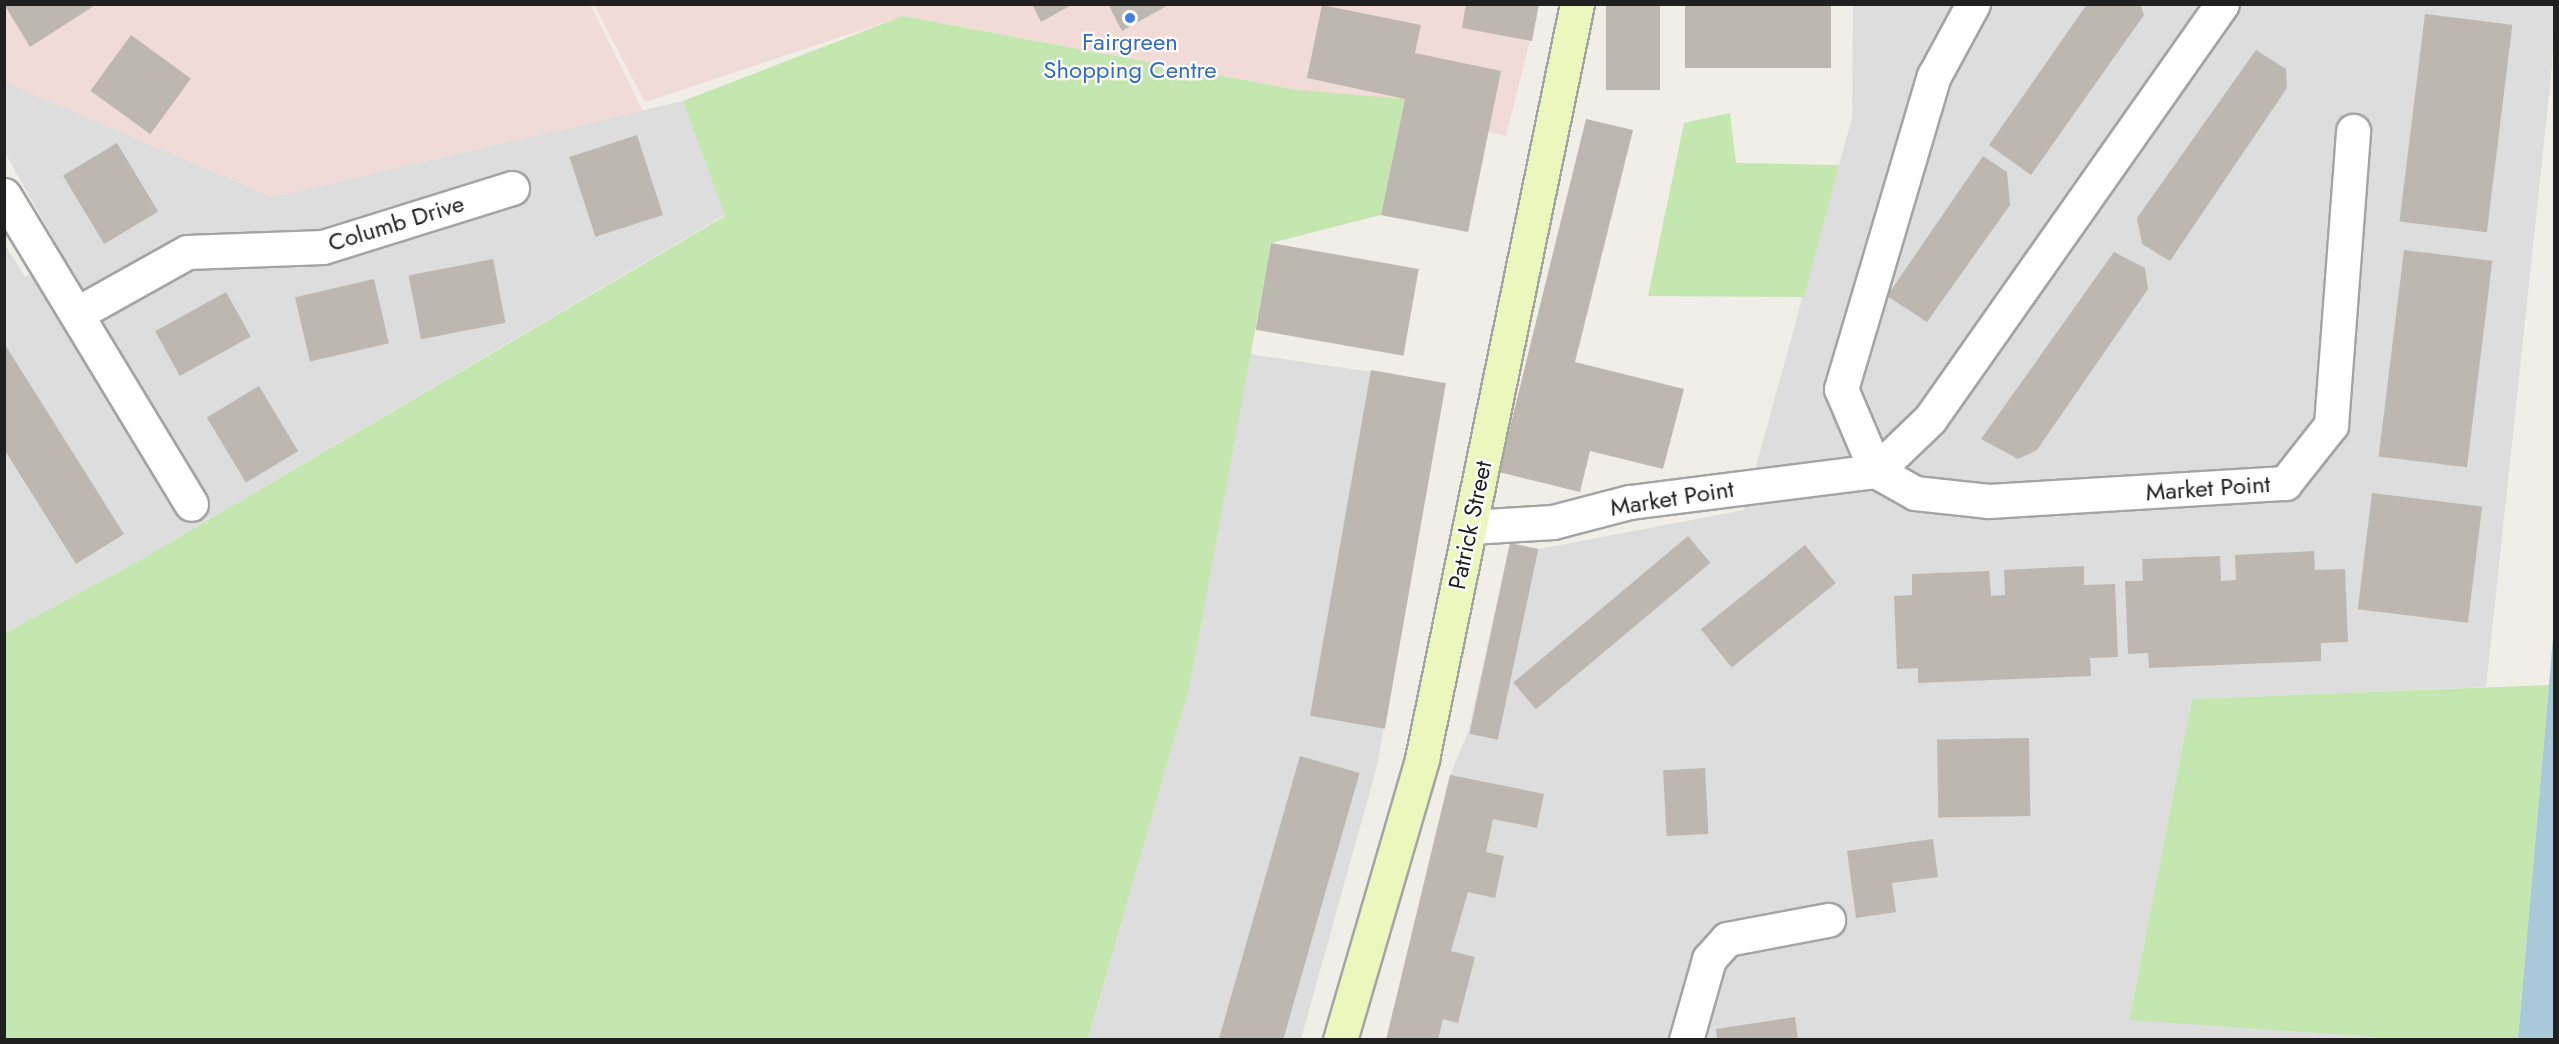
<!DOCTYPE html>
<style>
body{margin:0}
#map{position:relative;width:2559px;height:1044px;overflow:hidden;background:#f0eee7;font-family:Jost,sans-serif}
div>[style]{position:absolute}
.residential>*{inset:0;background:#dedddd}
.commercial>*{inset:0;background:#f0dbd7}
.grass>*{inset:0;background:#c3e7af}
.water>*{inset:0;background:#a9c9db}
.building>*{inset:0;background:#bdb7b0;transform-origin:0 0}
.roads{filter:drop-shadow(2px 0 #a4a4a4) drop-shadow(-2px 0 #a4a4a4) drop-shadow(0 2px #a4a4a4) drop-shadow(0 -2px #a4a4a4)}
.street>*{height:33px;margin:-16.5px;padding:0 16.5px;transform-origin:16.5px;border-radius:16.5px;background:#fff}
.secondary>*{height:33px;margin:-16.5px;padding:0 16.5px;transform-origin:16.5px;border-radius:16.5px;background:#ecf7be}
.dots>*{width:16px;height:16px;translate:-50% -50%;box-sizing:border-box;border:3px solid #fff;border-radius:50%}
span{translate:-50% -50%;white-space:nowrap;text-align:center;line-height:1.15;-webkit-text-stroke:4.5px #fff;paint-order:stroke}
.shop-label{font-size:24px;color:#366cbe}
.street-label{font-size:24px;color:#202020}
.frame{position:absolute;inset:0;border:6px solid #202020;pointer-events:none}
</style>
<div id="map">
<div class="residential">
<div style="clip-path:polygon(1853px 5px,2554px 5px,2552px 68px,2486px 687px,2192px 699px,2129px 1019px,2404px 1039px,1386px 1040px,1450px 775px,1468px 733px,1510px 543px,1539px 549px,1744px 510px,1852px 118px)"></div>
<div style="clip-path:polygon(5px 82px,272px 197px,683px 101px,725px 215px,135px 563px,5px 633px,4px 243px,25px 277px,62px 254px,5px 153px)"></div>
<div style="clip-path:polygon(1250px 354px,1446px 383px,1377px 766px,1301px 1039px,1088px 1040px,1190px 685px)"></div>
</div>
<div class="commercial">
<div style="clip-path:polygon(590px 4px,643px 111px,272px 197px,5px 82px,5px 5px)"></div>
<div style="clip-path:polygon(594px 5px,1539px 5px,1506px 136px,1297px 90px,904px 16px,645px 102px)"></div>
</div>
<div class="grass">
<div style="clip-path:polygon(903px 16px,1297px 90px,1405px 99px,1381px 215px,1271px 243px,1190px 685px,1088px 1039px,5px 1040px,5px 633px,135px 563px,725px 216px,683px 101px)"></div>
<div style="clip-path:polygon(1730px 113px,1736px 163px,1839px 165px,1804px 297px,1648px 296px,1684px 123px)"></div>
<div style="clip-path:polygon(2549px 685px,2518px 1039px,2404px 1039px,2129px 1020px,2192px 699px)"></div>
</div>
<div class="water">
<div style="clip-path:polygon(2554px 625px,2554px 1039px,2518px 1039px,2549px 685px)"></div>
</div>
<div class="building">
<div style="clip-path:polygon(4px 4px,97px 4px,30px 47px)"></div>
<div style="clip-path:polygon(1032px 4px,1073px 4px,1041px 22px)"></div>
<div style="clip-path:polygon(1108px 4px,1170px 4px,1122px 31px)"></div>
<div style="clip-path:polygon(1466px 4px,1539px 4px,1532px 41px,1462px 28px)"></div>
<div style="left:1606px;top:4px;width:54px;height:86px"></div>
<div style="left:1685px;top:4px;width:146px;height:64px"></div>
<div style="clip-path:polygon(2087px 4px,2140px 4px,2144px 15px,2031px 175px,1989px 145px)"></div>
<div style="clip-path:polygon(1322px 5px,1421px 25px,1415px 53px,1501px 71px,1468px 232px,1381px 215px,1405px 99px,1307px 78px)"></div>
<div style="left:2425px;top:14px;width:88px;height:209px;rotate:7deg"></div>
<div style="left:131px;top:35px;width:74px;height:69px;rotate:36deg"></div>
<div style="clip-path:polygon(2256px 50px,2286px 69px,2287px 88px,2170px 261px,2142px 244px,2137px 218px)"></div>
<div style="clip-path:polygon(1586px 119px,1633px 130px,1575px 362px,1684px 389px,1663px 469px,1590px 451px,1580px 492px,1499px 472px)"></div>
<div style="left:637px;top:135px;width:84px;height:71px;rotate:72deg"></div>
<div style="left:117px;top:143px;width:80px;height:63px;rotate:59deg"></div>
<div style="clip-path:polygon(1983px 156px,2007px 172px,2010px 205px,1927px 322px,1887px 296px)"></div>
<div style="left:1271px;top:243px;width:150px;height:88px;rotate:10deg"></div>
<div style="left:2404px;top:250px;width:89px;height:208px;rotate:7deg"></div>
<div style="clip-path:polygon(2114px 252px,2145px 268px,2148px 289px,2037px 450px,2018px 459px,1981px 439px)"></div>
<div style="left:493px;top:259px;width:65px;height:86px;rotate:79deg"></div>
<div style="left:374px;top:279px;width:66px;height:81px;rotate:77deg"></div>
<div style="left:226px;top:292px;width:51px;height:81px;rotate:61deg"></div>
<div style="clip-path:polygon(4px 343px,124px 534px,76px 564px,4px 449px)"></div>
<div style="left:1371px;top:370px;width:76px;height:351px;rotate:10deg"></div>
<div style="left:259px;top:386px;width:76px;height:61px;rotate:59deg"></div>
<div style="left:2372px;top:493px;width:111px;height:117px;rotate:7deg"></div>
<div style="left:1688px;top:536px;width:35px;height:228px;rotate:50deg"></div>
<div style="left:1510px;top:543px;width:29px;height:195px;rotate:12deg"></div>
<div style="left:1805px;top:545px;width:49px;height:134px;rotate:51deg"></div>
<div style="clip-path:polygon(2314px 551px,2315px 570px,2345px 569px,2348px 642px,2321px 643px,2321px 661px,2149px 668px,2148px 653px,2128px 654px,2125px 581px,2143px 581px,2142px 559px,2220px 556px,2221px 581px,2236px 580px,2235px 555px)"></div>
<div style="clip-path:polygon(2084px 566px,2084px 585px,2115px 584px,2118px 657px,2090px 658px,2091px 676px,1918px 683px,1918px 668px,1897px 669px,1894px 596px,1912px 595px,1912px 574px,1989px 571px,1991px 596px,2005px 595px,2004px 570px)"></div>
<div style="left:2029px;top:738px;width:78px;height:92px;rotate:89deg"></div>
<div style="left:1300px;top:756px;width:62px;height:295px;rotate:16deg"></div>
<div style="left:1705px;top:768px;width:66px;height:42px;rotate:87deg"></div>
<div style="clip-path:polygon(1450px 775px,1544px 794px,1537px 828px,1493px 819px,1486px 852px,1504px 856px,1495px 898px,1468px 892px,1451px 951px,1475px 957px,1458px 1023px,1443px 1019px,1438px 1040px,1386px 1040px)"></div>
<div style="clip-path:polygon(1933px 839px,1938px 877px,1892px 883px,1896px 912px,1856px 918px,1847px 851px)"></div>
<div style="clip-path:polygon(1795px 1017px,1798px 1040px,1717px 1040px,1716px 1029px)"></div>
</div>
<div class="roads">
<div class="street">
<div style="left:4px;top:195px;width:361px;rotate:58.8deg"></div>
<div style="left:78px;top:313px;width:125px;rotate:-29.2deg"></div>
<div style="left:187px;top:252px;width:136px;rotate:-2.1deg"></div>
<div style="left:323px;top:247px;width:198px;rotate:-17.3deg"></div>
<div style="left:1876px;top:471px;width:75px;rotate:-43.9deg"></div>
<div style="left:1930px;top:419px;width:507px;rotate:-54.87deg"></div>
<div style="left:1876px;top:471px;width:89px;rotate:-113.1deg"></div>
<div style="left:1841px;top:389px;width:327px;rotate:-73.5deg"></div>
<div style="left:1934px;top:76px;width:82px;rotate:-61.6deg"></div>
<div style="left:1470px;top:527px;width:83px;rotate:-3.4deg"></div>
<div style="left:1553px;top:522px;width:80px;rotate:-14.6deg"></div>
<div style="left:1630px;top:502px;width:248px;rotate:-7.2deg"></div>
<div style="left:1876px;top:471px;width:45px;rotate:29.4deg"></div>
<div style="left:1915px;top:493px;width:74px;rotate:6.2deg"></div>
<div style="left:1989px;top:501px;width:297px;rotate:-3.5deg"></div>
<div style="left:2285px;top:483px;width:74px;rotate:-51.6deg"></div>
<div style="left:2331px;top:425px;width:295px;rotate:-85.7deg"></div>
<div style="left:1686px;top:1040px;width:84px;rotate:-74.1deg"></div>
<div style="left:1709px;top:959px;width:27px;rotate:-48deg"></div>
<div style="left:1727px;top:939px;width:103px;rotate:-10.7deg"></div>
</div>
<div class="secondary">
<div style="left:1340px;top:1040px;width:293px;rotate:-73.7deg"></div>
<div style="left:1422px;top:759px;width:771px;rotate:-78.4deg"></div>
</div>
</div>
<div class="dots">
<div style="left:1130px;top:18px;background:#3f7fe0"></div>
</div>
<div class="shop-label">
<span style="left:1130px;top:56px">Fairgreen<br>Shopping Centre</span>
</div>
<div class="street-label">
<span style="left:396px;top:223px;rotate:-17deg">Columb Drive</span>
<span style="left:2208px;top:488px;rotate:-4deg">Market Point</span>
<span style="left:1672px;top:498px;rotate:-9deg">Market Point</span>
<span style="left:1470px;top:525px;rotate:-78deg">Patrick Street</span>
</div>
<div class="frame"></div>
</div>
